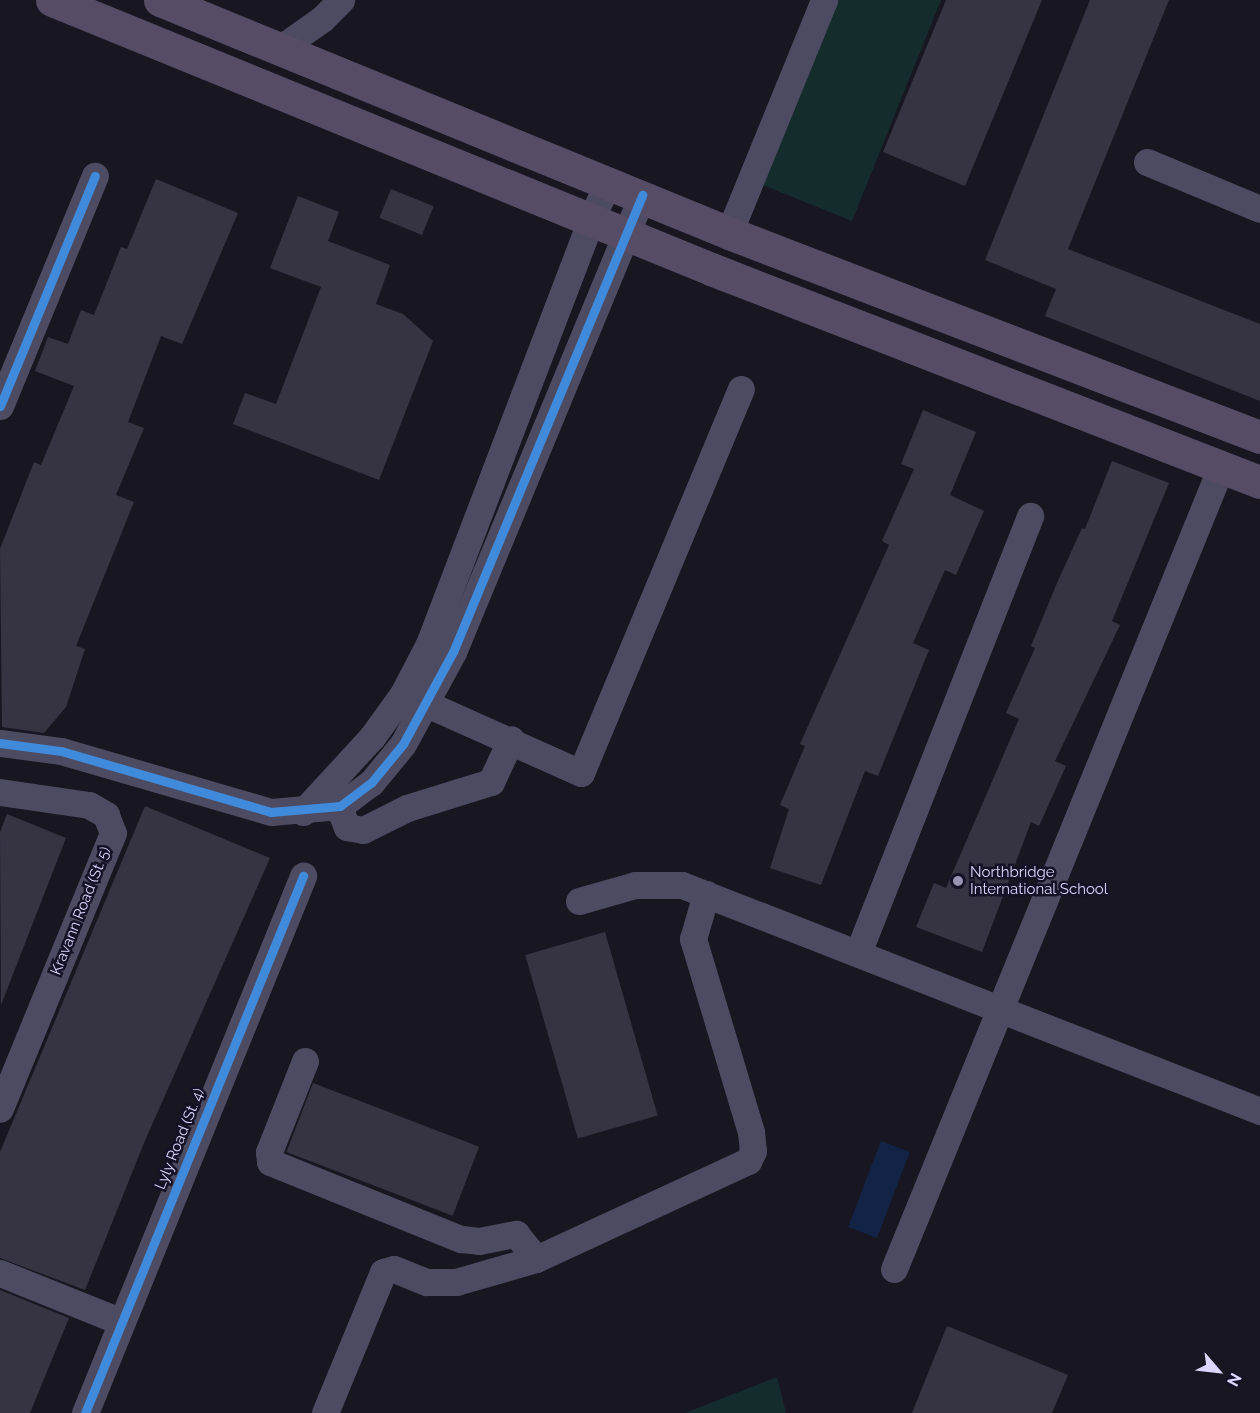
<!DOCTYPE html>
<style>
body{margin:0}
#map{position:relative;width:1260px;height:1413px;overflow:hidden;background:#181621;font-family:Raleway,sans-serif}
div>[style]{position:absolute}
.green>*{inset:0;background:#152c2d}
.water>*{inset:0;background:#122345;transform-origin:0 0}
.building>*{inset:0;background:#363443;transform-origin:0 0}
.minor>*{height:27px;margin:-13.5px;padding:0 13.5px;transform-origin:13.5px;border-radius:13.5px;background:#4d4b61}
.major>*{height:33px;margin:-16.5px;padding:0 16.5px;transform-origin:16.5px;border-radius:16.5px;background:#564c65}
.cycleway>*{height:9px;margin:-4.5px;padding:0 4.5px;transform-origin:4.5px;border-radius:4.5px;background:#408adc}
.dots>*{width:16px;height:16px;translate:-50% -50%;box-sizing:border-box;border:3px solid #151126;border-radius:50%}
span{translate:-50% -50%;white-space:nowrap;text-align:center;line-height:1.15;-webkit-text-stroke:5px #151126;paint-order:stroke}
.poi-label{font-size:15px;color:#ddd7fd}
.left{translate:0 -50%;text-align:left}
.street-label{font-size:15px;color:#ddd7fd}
.north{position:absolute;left:1188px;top:1341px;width:60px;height:60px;-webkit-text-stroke:4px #151126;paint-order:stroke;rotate:118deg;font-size:16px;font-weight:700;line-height:24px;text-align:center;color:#ddd7fd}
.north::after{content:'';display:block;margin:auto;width:21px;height:27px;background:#ddd7fd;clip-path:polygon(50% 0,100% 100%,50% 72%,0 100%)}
</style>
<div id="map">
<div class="green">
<div style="clip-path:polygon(834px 0,941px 0,852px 221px,760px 184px)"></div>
<div style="clip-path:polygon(777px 1377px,786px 1413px,685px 1413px)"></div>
</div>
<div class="water">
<div style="left:881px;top:1141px;width:31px;height:92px;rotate:21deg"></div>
</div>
<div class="building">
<div style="clip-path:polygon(946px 0,1042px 0,965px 186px,883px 152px)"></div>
<div style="clip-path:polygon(1090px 0,1169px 0,1068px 249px,1260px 324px,1260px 401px,1045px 316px,1056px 289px,985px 260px)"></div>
<div style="clip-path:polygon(156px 179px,238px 213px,182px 344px,161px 336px,128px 422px,144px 428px,116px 495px,134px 502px,76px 646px,85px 649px,66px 707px,44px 733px,2px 727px,0 549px,34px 462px,41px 465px,74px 386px,35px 371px,48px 337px,68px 344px,81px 310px,94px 315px,121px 247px,127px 249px)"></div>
<div style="left:391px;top:189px;width:46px;height:31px;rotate:22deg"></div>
<div style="clip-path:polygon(298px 196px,339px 212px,328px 241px,390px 265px,376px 304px,403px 314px,433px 341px,379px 480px,233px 424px,245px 393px,276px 404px,321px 287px,270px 268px)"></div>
<div style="clip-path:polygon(923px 410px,976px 432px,950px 495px,984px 511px,956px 575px,945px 570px,913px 643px,929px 650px,878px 776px,865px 771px,821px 885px,770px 868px,789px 809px,780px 805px,805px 746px,800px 744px,889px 545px,882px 541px,914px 469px,901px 464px)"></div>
<div style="clip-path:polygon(1112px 461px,1169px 483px,1112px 621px,1120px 625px,1055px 761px,1066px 766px,1039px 826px,1031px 822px,982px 952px,916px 927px,934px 883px,946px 888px,1019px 719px,1006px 713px,1035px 648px,1031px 646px,1057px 583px,1082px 528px,1085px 529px)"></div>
<div style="clip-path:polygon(145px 806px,270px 858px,144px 1143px,85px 1290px,0 1258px,0 1152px)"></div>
<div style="clip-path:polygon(7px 814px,66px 838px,1px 1005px,0 832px)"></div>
<div style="left:605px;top:932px;width:191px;height:83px;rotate:74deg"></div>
<div style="left:313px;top:1083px;width:178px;height:74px;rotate:21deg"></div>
<div style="clip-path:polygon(0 1290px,69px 1318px,30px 1413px,0 1413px)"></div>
<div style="clip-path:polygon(947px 1326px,1068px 1375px,1052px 1413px,912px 1413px)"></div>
</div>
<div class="minor">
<div style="left:278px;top:50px;width:54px;rotate:-35.2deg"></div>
<div style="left:322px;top:19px;width:27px;rotate:-45deg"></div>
<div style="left:1147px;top:162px;width:122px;rotate:22.6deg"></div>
<div style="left:729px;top:233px;width:252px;rotate:-67.8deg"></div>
<div style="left:0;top:406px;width:249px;rotate:-67.6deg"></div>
<div style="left:411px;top:697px;width:186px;rotate:24.1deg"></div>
<div style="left:581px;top:773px;width:416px;rotate:-67.4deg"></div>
<div style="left:0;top:743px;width:62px;rotate:7.5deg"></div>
<div style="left:61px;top:751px;width:219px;rotate:16.2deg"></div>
<div style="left:271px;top:812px;width:69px;rotate:-5deg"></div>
<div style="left:340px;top:806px;width:39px;rotate:-37deg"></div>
<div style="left:371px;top:783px;width:50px;rotate:-50.6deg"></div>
<div style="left:403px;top:744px;width:105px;rotate:-61.5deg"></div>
<div style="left:453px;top:652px;width:495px;rotate:-67.5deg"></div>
<div style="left:332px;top:790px;width:40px;rotate:68deg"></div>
<div style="left:347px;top:827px;width:16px;rotate:11deg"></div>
<div style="left:363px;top:830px;width:49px;rotate:-26.6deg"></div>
<div style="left:407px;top:808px;width:88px;rotate:-17.2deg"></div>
<div style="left:491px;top:782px;width:47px;rotate:-65.1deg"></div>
<div style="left:0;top:792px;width:90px;rotate:8.3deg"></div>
<div style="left:89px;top:805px;width:20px;rotate:30deg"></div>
<div style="left:106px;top:815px;width:19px;rotate:69deg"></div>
<div style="left:113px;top:833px;width:298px;rotate:112.3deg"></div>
<div style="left:303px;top:812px;width:102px;rotate:-47.4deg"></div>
<div style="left:372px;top:737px;width:53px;rotate:-54.2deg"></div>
<div style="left:403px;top:694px;width:56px;rotate:-62.5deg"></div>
<div style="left:429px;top:644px;width:455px;rotate:-69.1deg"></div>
<div style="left:591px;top:219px;width:42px;rotate:-64.7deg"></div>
<div style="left:579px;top:901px;width:58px;rotate:-15.9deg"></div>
<div style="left:635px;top:885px;width:47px"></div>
<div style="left:682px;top:885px;width:621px;rotate:21.36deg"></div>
<div style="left:858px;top:953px;width:470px;rotate:-68.5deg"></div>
<div style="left:305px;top:1061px;width:98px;rotate:111.6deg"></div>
<div style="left:269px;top:1152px;width:10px;rotate:84deg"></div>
<div style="left:270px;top:1162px;width:206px;rotate:22deg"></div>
<div style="left:461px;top:1239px;width:18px;rotate:6deg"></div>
<div style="left:479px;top:1241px;width:38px;rotate:-11deg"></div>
<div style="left:516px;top:1234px;width:32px;rotate:51deg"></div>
<div style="left:894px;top:1269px;width:866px;rotate:-67.82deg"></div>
<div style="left:0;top:1273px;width:131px;rotate:21.9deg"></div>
<div style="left:85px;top:1413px;width:580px;rotate:-67.9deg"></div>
<div style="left:325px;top:1413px;width:152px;rotate:-67.6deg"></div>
<div style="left:383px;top:1272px;width:11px;rotate:-15deg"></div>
<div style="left:394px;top:1269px;width:35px;rotate:22deg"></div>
<div style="left:427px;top:1282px;width:29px"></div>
<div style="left:456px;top:1282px;width:83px;rotate:-16deg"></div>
<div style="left:536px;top:1259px;width:234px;rotate:-24.8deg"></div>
<div style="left:748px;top:1161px;width:11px;rotate:-63deg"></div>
<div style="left:753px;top:1151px;width:19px;rotate:-96deg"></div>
<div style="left:751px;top:1132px;width:202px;rotate:-106.7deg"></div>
<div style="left:693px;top:939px;width:47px;rotate:-73.9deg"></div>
</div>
<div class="major">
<div style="left:52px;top:0;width:712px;rotate:22.2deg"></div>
<div style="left:711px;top:269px;width:589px;rotate:21.21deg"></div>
<div style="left:160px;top:0;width:615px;rotate:22.27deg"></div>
<div style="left:729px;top:233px;width:569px;rotate:21.02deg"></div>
</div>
<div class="cycleway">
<div style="left:0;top:406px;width:249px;rotate:-67.6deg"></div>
<div style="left:0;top:743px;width:62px;rotate:7.5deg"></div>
<div style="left:61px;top:751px;width:219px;rotate:16.2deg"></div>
<div style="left:271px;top:812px;width:69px;rotate:-5deg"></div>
<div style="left:340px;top:806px;width:39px;rotate:-37deg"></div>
<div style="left:371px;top:783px;width:50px;rotate:-50.6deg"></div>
<div style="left:403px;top:744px;width:105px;rotate:-61.5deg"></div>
<div style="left:453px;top:652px;width:495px;rotate:-67.5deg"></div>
<div style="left:85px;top:1413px;width:580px;rotate:-67.9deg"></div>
</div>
<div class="dots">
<div style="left:958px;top:881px;background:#9893b0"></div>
</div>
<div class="poi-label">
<span class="left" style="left:970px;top:881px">Northbridge<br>International School</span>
</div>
<div class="street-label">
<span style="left:81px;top:911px;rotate:-68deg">Kravann Road (St. 5)</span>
<span style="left:180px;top:1139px;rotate:-68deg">Lyly Road (St. 4)</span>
</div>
<div class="north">N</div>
</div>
